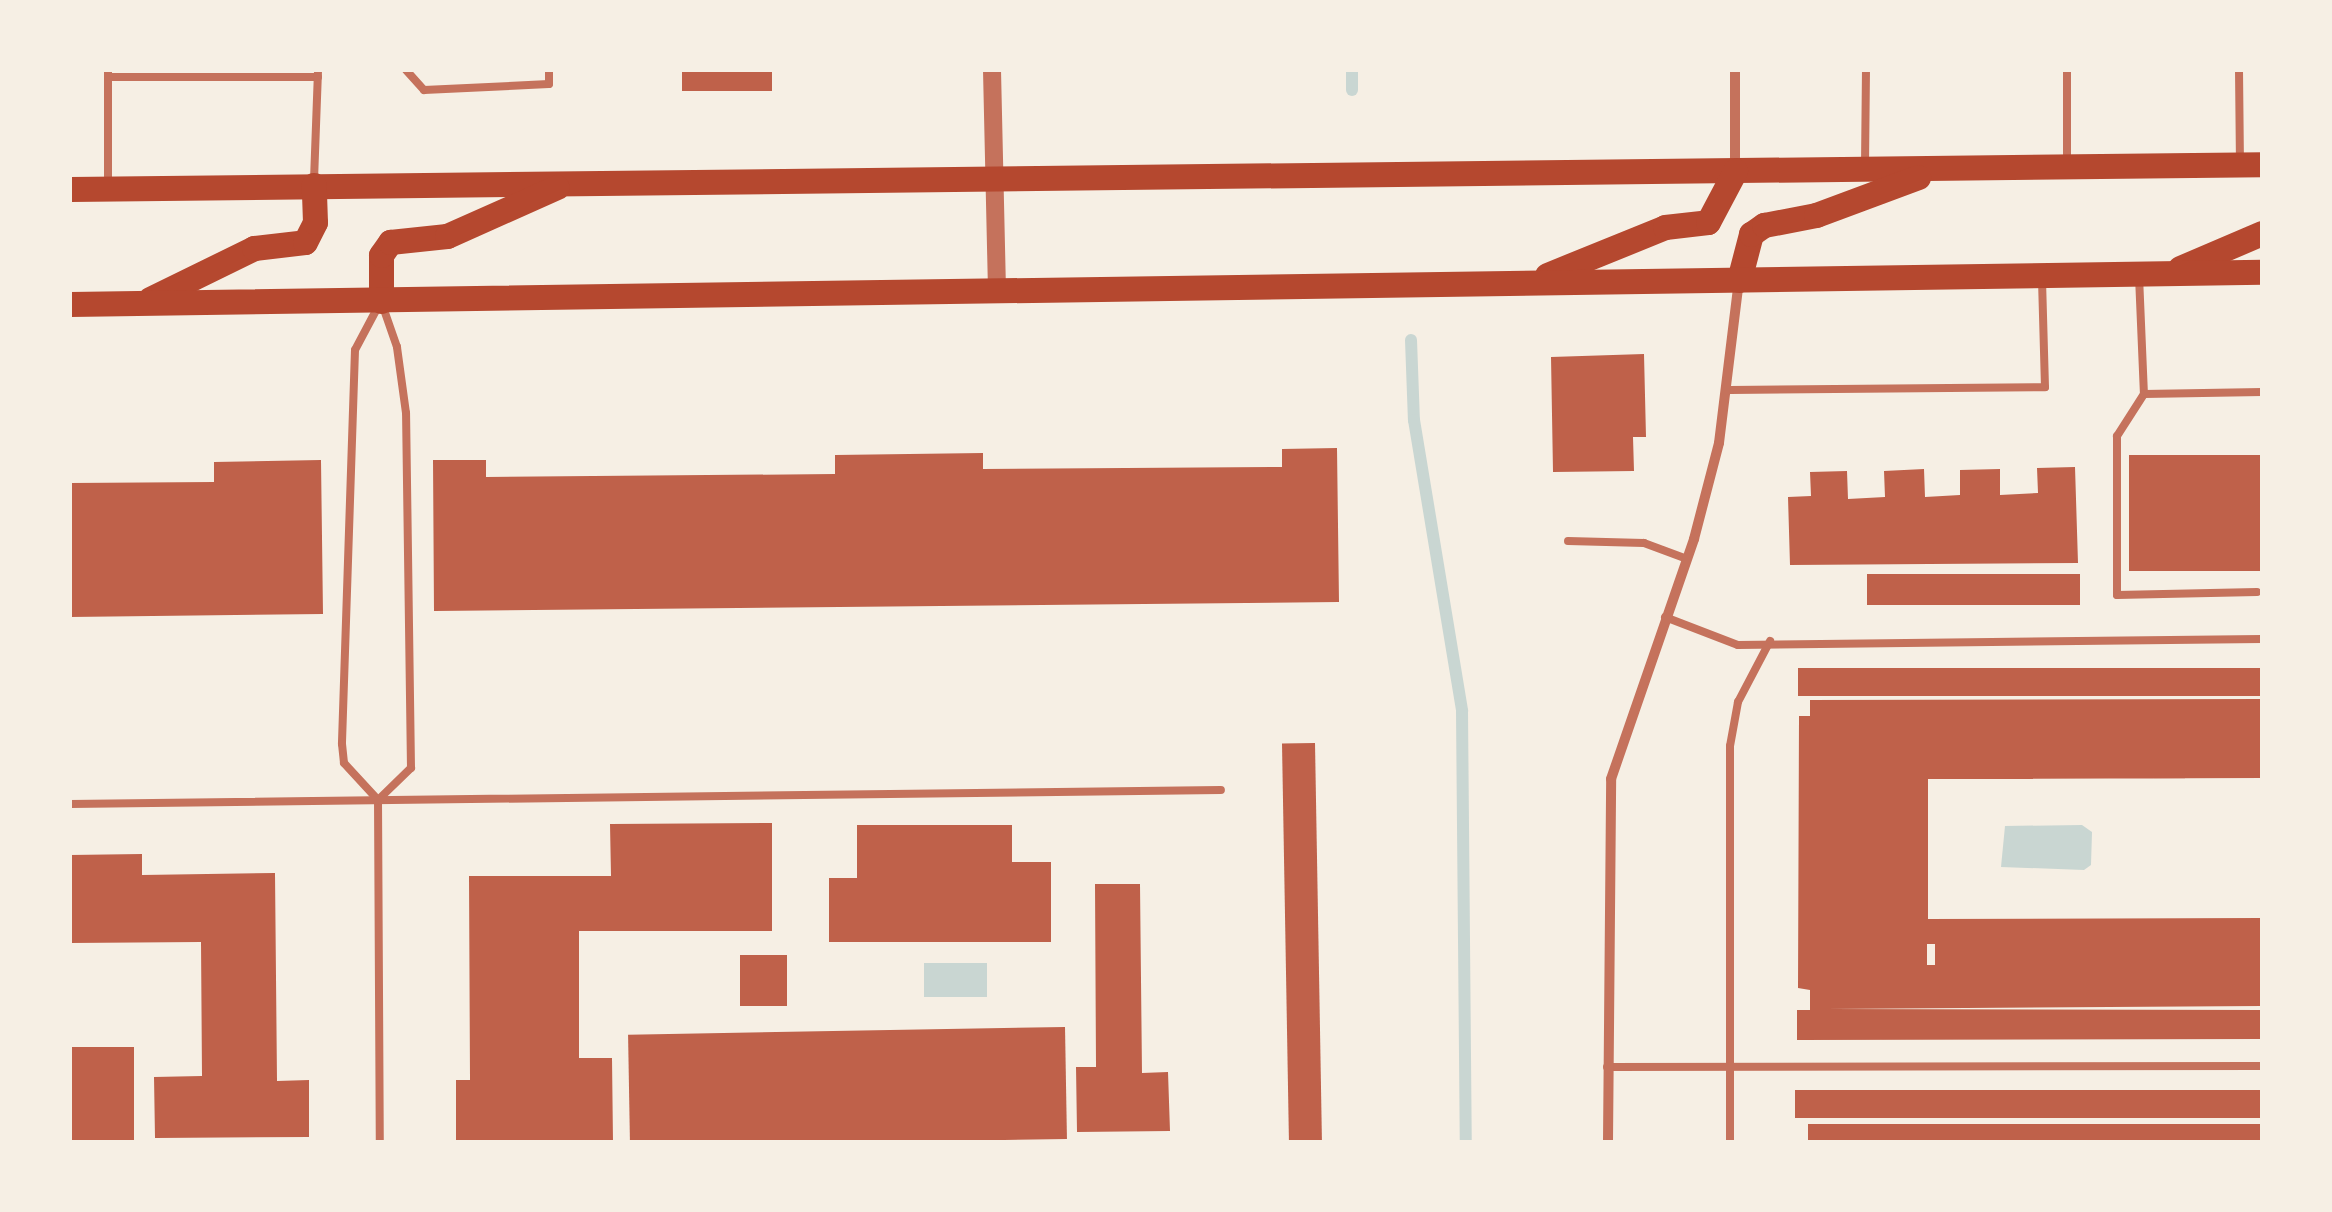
<!DOCTYPE html>
<style>
body{margin:0}
#map{position:relative;width:2332px;height:1212px;overflow:hidden;background:#f6efe4;font-family:"Noto Sans",sans-serif}
div>[style]{position:absolute}
.water>*{inset:0;background:#c9d6d2;transform-origin:0 0}
.stream>*{height:12px;margin:-6px;padding:0 6px;transform-origin:6px;border-radius:6px;background:#c9d6d2}
.building>*{inset:0;background:#bf614a;transform-origin:0 0}
.service>*{height:8px;margin:-4px;padding:0 4px;transform-origin:4px;border-radius:4px;background:#c5725c}
.minor>*{height:10px;margin:-5px;padding:0 5px;transform-origin:5px;border-radius:5px;background:#c5725c}
.tertiary>*{height:18px;margin:-9px;padding:0 9px;transform-origin:9px;border-radius:9px;background:#c5725c}
.primary>*{height:25px;margin:-12.5px;padding:0 12.5px;transform-origin:12.5px;border-radius:12.5px;background:#b5482f}
span{translate:-50% -50%;white-space:nowrap;text-align:center;line-height:1.15;-webkit-text-stroke:10px #f6efe4;paint-order:stroke}
.frame{position:absolute;inset:0;border:72px solid #f6efe4;pointer-events:none}
</style>
<div id="map">
<div class="water">
<div style="clip-path:polygon(2082px 825px,2092px 832px,2091px 865px,2084px 870px,2001px 867px,2005px 826px)"></div>
<div style="left:987px;top:963px;width:34px;height:63px;rotate:90deg"></div>
</div>
<div class="stream">
<div style="left:1352px;top:70px;width:20px;rotate:90deg"></div>
<div style="left:1411px;top:340px;width:80px;rotate:87.9deg"></div>
<div style="left:1414px;top:420px;width:295px;rotate:80.6deg"></div>
<div style="left:1462px;top:711px;width:431px;rotate:89.5deg"></div>
</div>
<div class="building">
<div style="left:682px;top:70px;width:90px;height:21px"></div>
<div style="clip-path:polygon(1644px 354px,1646px 437px,1633px 437px,1634px 471px,1553px 472px,1551px 357px)"></div>
<div style="clip-path:polygon(1337px 448px,1339px 602px,434px 611px,433px 460px,486px 460px,486px 477px,835px 474px,835px 455px,983px 453px,983px 469px,1282px 467px,1282px 449px)"></div>
<div style="left:2262px;top:455px;width:116px;height:133px;rotate:90deg"></div>
<div style="clip-path:polygon(321px 460px,323px 614px,70px 617px,70px 483px,214px 482px,214px 462px)"></div>
<div style="clip-path:polygon(2075px 467px,2078px 563px,1790px 565px,1788px 497px,1811px 496px,1810px 472px,1847px 471px,1848px 499px,1885px 497px,1884px 471px,1924px 469px,1925px 497px,1960px 495px,1960px 470px,2000px 469px,2000px 495px,2038px 493px,2037px 468px)"></div>
<div style="left:2080px;top:574px;width:31px;height:213px;rotate:90deg"></div>
<div style="left:1798px;top:668px;width:464px;height:28px"></div>
<div style="clip-path:polygon(evenodd,2262px 699px,2262px 778px,1928px 779px,1928px 919px,2262px 918px,2262px 1006px,1827px 1009px,2262px 1010px,2262px 1039px,1797px 1040px,1797px 1010px,1810px 1010px,1810px 990px,1798px 988px,1799px 716px,1810px 716px,1810px 700px,2262px 699px,1927px 944px,1935px 944px,1935px 965px,1927px 965px,1927px 944px)"></div>
<div style="left:1315px;top:743px;width:399px;height:33px;rotate:89deg"></div>
<div style="clip-path:polygon(772px 823px,772px 931px,579px 931px,579px 1058px,612px 1058px,613px 1142px,456px 1142px,456px 1080px,470px 1080px,469px 876px,611px 876px,610px 824px)"></div>
<div style="clip-path:polygon(857px 825px,1012px 825px,1012px 862px,1051px 862px,1051px 942px,829px 942px,829px 878px,857px 878px)"></div>
<div style="clip-path:polygon(142px 854px,142px 875px,275px 873px,277px 1081px,309px 1080px,309px 1137px,155px 1138px,154px 1077px,202px 1076px,201px 942px,70px 943px,70px 855px)"></div>
<div style="clip-path:polygon(1095px 884px,1140px 884px,1142px 1073px,1168px 1072px,1170px 1131px,1077px 1132px,1076px 1067px,1096px 1067px)"></div>
<div style="left:787px;top:955px;width:51px;height:47px;rotate:90deg"></div>
<div style="left:1065px;top:1027px;width:112px;height:437px;rotate:89deg"></div>
<div style="left:70px;top:1047px;width:64px;height:95px"></div>
<div style="left:2262px;top:1090px;width:28px;height:467px;rotate:90deg"></div>
<div style="left:2262px;top:1124px;width:18px;height:454px;rotate:90deg"></div>
</div>
<div class="service">
<div style="left:108px;top:70px;width:116px;rotate:90deg"></div>
<div style="left:406px;top:70px;width:27px;rotate:48deg"></div>
<div style="left:424px;top:90px;width:125px;rotate:-2.7deg"></div>
<div style="left:549px;top:84px;width:14px;rotate:-90deg"></div>
<div style="left:2067px;top:70px;width:90px;rotate:90deg"></div>
<div style="left:2239px;top:70px;width:90px;rotate:89.4deg"></div>
<div style="left:108px;top:77px;width:210px"></div>
<div style="left:1865px;top:165px;width:95px;rotate:-89.4deg"></div>
<div style="left:314px;top:180px;width:110px;rotate:-87.9deg"></div>
<div style="left:2139px;top:276px;width:118px;rotate:87.6deg"></div>
<div style="left:2144px;top:394px;width:50px;rotate:122.7deg"></div>
<div style="left:2117px;top:436px;width:159px;rotate:90deg"></div>
<div style="left:2117px;top:595px;width:140px;rotate:-1.2deg"></div>
<div style="left:1730px;top:390px;width:315px;rotate:-0.5deg"></div>
<div style="left:2045px;top:387px;width:109px;rotate:-91.6deg"></div>
<div style="left:2144px;top:394px;width:118px;rotate:-1deg"></div>
<div style="left:1568px;top:541px;width:76px;rotate:1.5deg"></div>
<div style="left:1644px;top:543px;width:46px;rotate:20.4deg"></div>
<div style="left:1665px;top:617px;width:78px;rotate:21deg"></div>
<div style="left:1738px;top:645px;width:524px;rotate:-0.66deg"></div>
<div style="left:378px;top:800px;width:46px;rotate:-44.1deg"></div>
<div style="left:411px;top:768px;width:355px;rotate:-90.8deg"></div>
<div style="left:406px;top:413px;width:67px;rotate:-97.8deg"></div>
<div style="left:397px;top:347px;width:49px;rotate:-109.2deg"></div>
<div style="left:381px;top:301px;width:55px;rotate:118deg"></div>
<div style="left:355px;top:350px;width:394px;rotate:91.9deg"></div>
<div style="left:342px;top:744px;width:19px;rotate:84deg"></div>
<div style="left:344px;top:763px;width:50px;rotate:47.4deg"></div>
<div style="left:378px;top:800px;width:342px;rotate:89.7deg"></div>
<div style="left:70px;top:804px;width:1151px;rotate:-0.7deg"></div>
<div style="left:1607px;top:1067px;width:655px;rotate:-0.09deg"></div>
<div style="left:1730px;top:1142px;width:396px;rotate:-90deg"></div>
<div style="left:1730px;top:746px;width:45px;rotate:-79.7deg"></div>
<div style="left:1738px;top:702px;width:69px;rotate:-62.3deg"></div>
</div>
<div class="minor">
<div style="left:1735px;top:169px;width:99px;rotate:-90deg"></div>
<div style="left:1608px;top:1142px;width:363px;rotate:-89.5deg"></div>
<div style="left:1611px;top:779px;width:254px;rotate:-70.9deg"></div>
<div style="left:1694px;top:539px;width:99px;rotate:-75.4deg"></div>
<div style="left:1719px;top:443px;width:163px;rotate:-83deg"></div>
</div>
<div class="tertiary">
<div style="left:992px;top:70px;width:216px;rotate:88.7deg"></div>
</div>
<div class="primary">
<div style="left:70px;top:189px;width:2192px;rotate:-0.65deg"></div>
<div style="left:2180px;top:268px;width:89px;rotate:-23.1deg"></div>
<div style="left:1547px;top:275px;width:127px;rotate:-22.1deg"></div>
<div style="left:1665px;top:227px;width:43px;rotate:-6.6deg"></div>
<div style="left:1708px;top:222px;width:58px;rotate:-62.1deg"></div>
<div style="left:1739px;top:280px;width:48px;rotate:-75.4deg"></div>
<div style="left:1751px;top:234px;width:16px;rotate:-35deg"></div>
<div style="left:1764px;top:225px;width:53px;rotate:-10.9deg"></div>
<div style="left:1816px;top:215px;width:109px;rotate:-20.4deg"></div>
<div style="left:150px;top:299px;width:116px;rotate:-26.1deg"></div>
<div style="left:254px;top:248px;width:51px;rotate:-6.7deg"></div>
<div style="left:305px;top:242px;width:22px;rotate:-63deg"></div>
<div style="left:315px;top:222px;width:37px;rotate:-92deg"></div>
<div style="left:381px;top:301px;width:46px;rotate:-90deg"></div>
<div style="left:381px;top:255px;width:16px;rotate:-55deg"></div>
<div style="left:390px;top:242px;width:57px;rotate:-6deg"></div>
<div style="left:447px;top:236px;width:120px;rotate:-24deg"></div>
<div style="left:70px;top:304px;width:2192px;rotate:-0.84deg"></div>
</div>
<div class="frame"></div>
</div>
